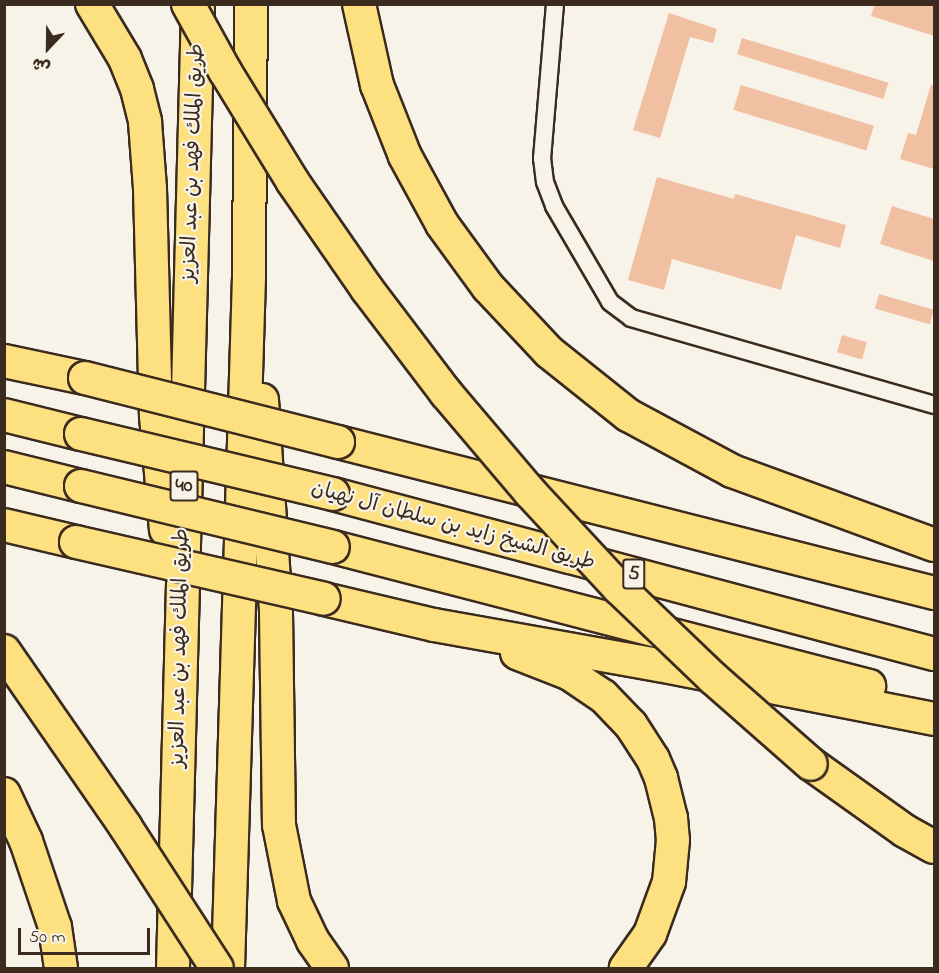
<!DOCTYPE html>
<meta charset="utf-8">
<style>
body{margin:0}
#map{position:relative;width:939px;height:973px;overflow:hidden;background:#f7f3e8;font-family:"Indie Flower","Playpen Sans Arabic",sans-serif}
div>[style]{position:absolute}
.building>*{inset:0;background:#f1bfa2;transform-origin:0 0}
.roads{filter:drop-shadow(2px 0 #3b2a1e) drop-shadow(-2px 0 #3b2a1e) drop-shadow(0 2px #3b2a1e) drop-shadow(0 -2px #3b2a1e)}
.street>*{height:16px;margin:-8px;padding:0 8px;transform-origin:8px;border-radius:8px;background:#f7f3e8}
.highway>*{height:32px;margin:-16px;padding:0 16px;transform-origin:16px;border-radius:16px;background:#fde080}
.bridges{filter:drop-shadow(2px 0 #3b2a1e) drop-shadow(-2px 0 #3b2a1e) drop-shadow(0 2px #3b2a1e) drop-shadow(0 -2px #3b2a1e)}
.highway-bridge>*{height:32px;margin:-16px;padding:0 16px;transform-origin:16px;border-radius:16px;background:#fde080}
span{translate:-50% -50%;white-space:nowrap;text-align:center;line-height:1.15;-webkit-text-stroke:4.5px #f7f3e8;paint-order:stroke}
.shield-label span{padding:2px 4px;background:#f7f3e8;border:2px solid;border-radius:4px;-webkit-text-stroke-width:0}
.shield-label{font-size:20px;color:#3b2a1e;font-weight:700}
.street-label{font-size:21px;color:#3b2a1e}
.frame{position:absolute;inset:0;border:6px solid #3b2a1e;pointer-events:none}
.north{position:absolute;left:18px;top:18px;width:60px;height:60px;-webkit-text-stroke:4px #f7f3e8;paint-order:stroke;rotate:202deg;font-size:16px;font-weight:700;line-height:24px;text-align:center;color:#3b2a1e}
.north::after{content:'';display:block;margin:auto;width:21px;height:27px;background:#3b2a1e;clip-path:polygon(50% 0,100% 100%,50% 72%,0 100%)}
.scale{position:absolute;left:18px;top:928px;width:132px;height:27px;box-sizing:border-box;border:3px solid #3b2a1e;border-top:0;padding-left:8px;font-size:18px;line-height:21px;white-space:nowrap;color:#3b2a1e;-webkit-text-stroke:4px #f7f3e8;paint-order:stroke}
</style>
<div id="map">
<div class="building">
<div style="clip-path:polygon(875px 4px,934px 4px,934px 36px,871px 16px)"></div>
<div style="clip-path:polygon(669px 13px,717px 29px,713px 43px,690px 37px,660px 138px,633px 130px)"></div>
<div style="left:742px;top:38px;width:153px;height:17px;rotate:17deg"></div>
<div style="left:741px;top:85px;width:139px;height:26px;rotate:17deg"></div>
<div style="clip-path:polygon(931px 85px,934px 86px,934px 169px,900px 159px,908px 133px,916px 135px)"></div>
<div style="clip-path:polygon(657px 177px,734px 199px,735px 194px,846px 225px,840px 248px,796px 235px,781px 290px,672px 259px,664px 290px,628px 280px)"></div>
<div style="clip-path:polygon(892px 206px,934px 219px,934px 261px,880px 244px)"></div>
<div style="left:879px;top:294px;width:57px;height:15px;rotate:16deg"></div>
<div style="left:842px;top:335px;width:26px;height:18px;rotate:16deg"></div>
</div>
<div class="roads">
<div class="street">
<div style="left:555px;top:4px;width:155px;rotate:94.8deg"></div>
<div style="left:542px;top:158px;width:24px;rotate:83deg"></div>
<div style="left:545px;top:182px;width:26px;rotate:69deg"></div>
<div style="left:554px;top:206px;width:111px;rotate:59.7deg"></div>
<div style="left:610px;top:302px;width:26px;rotate:37deg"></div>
<div style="left:631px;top:318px;width:315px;rotate:16deg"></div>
</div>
<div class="highway">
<div style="left:92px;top:4px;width:64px;rotate:59deg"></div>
<div style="left:125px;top:59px;width:32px;rotate:68deg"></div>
<div style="left:137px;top:89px;width:34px;rotate:76deg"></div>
<div style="left:145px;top:122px;width:67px;rotate:85.7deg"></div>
<div style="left:150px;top:189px;width:227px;rotate:88.5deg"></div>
<div style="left:156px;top:416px;width:114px;rotate:85deg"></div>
<div style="left:359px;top:4px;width:83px;rotate:77.5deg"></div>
<div style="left:377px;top:85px;width:76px;rotate:68.5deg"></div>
<div style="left:405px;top:156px;width:77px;rotate:61.4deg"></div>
<div style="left:442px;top:224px;width:78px;rotate:53.9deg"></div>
<div style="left:488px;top:287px;width:89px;rotate:46.8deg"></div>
<div style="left:549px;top:352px;width:101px;rotate:38.6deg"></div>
<div style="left:628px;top:415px;width:118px;rotate:28.3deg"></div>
<div style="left:732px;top:471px;width:215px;rotate:20.1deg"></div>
<div style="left:4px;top:361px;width:83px;rotate:11.9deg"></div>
<div style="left:262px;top:400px;width:212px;rotate:86.2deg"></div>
<div style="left:276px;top:612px;width:213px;rotate:89.2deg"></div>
<div style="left:279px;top:825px;width:77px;rotate:78.8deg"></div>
<div style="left:294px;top:901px;width:44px;rotate:64.6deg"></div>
<div style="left:313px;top:941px;width:33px;rotate:55deg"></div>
<div style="left:4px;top:415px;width:79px;rotate:13.9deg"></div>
<div style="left:338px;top:442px;width:615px;rotate:14.22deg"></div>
<div style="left:4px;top:467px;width:79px;rotate:13.9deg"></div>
<div style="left:333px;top:494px;width:622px;rotate:14.91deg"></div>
<div style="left:4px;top:525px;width:74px;rotate:13.3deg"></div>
<div style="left:333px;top:547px;width:554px;rotate:14.54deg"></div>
<div style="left:324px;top:599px;width:113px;rotate:13.3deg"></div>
<div style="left:434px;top:625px;width:229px;rotate:10.1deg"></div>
<div style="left:659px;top:665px;width:280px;rotate:11.1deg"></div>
<div style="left:517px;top:653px;width:57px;rotate:21.6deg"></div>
<div style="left:570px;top:674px;width:40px;rotate:34deg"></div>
<div style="left:603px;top:696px;width:40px;rotate:46deg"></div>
<div style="left:631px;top:725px;width:40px;rotate:57.1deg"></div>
<div style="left:653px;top:759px;width:21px;rotate:67deg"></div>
<div style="left:661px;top:778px;width:41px;rotate:76deg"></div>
<div style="left:671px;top:818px;width:22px;rotate:85deg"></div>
<div style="left:673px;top:840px;width:42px;rotate:95.4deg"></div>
<div style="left:669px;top:882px;width:55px;rotate:110.1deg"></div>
<div style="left:650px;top:934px;width:42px;rotate:125.2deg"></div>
<div style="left:811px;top:764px;width:115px;rotate:35.5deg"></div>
<div style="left:905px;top:831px;width:33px;rotate:29deg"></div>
<div style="left:4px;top:794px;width:52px;rotate:64.9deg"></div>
<div style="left:26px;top:841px;width:91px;rotate:71.4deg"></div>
<div style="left:55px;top:927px;width:41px;rotate:81.7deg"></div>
<div style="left:173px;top:968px;width:960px;rotate:-88.51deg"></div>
<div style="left:228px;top:968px;width:692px;rotate:-88.26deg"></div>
<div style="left:249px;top:276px;width:272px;rotate:-89.6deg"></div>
</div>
</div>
<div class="bridges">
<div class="highway-bridge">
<div style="left:188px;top:4px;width:77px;rotate:61.1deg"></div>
<div style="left:225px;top:71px;width:130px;rotate:58.5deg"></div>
<div style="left:293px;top:182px;width:130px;rotate:55.3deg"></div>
<div style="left:367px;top:289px;width:131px;rotate:52.8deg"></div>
<div style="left:446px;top:393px;width:130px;rotate:49.7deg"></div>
<div style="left:530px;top:492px;width:131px;rotate:47.2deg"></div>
<div style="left:619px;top:588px;width:130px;rotate:43.8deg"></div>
<div style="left:713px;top:678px;width:130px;rotate:41.3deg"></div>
<div style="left:85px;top:378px;width:261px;rotate:14.2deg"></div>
<div style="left:81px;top:434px;width:259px;rotate:13.4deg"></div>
<div style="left:81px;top:486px;width:259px;rotate:13.6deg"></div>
<div style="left:76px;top:542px;width:254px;rotate:12.9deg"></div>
<div style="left:4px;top:651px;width:213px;rotate:55.3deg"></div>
<div style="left:125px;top:826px;width:169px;rotate:57.1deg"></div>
</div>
</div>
<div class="shield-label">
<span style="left:184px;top:486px">40</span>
<span style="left:634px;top:574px">5</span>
</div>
<div class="street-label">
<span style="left:193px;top:163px;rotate:-88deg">طريق الملك فهد بن عبد العزيز</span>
<span style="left:453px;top:526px;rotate:15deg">طريق الشيخ زايد بن سلطان آل نهيان</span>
<span style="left:180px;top:648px;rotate:-89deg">طريق الملك فهد بن عبد العزيز</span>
</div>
<div class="frame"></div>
<div class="north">ش</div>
<div class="scale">50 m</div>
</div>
